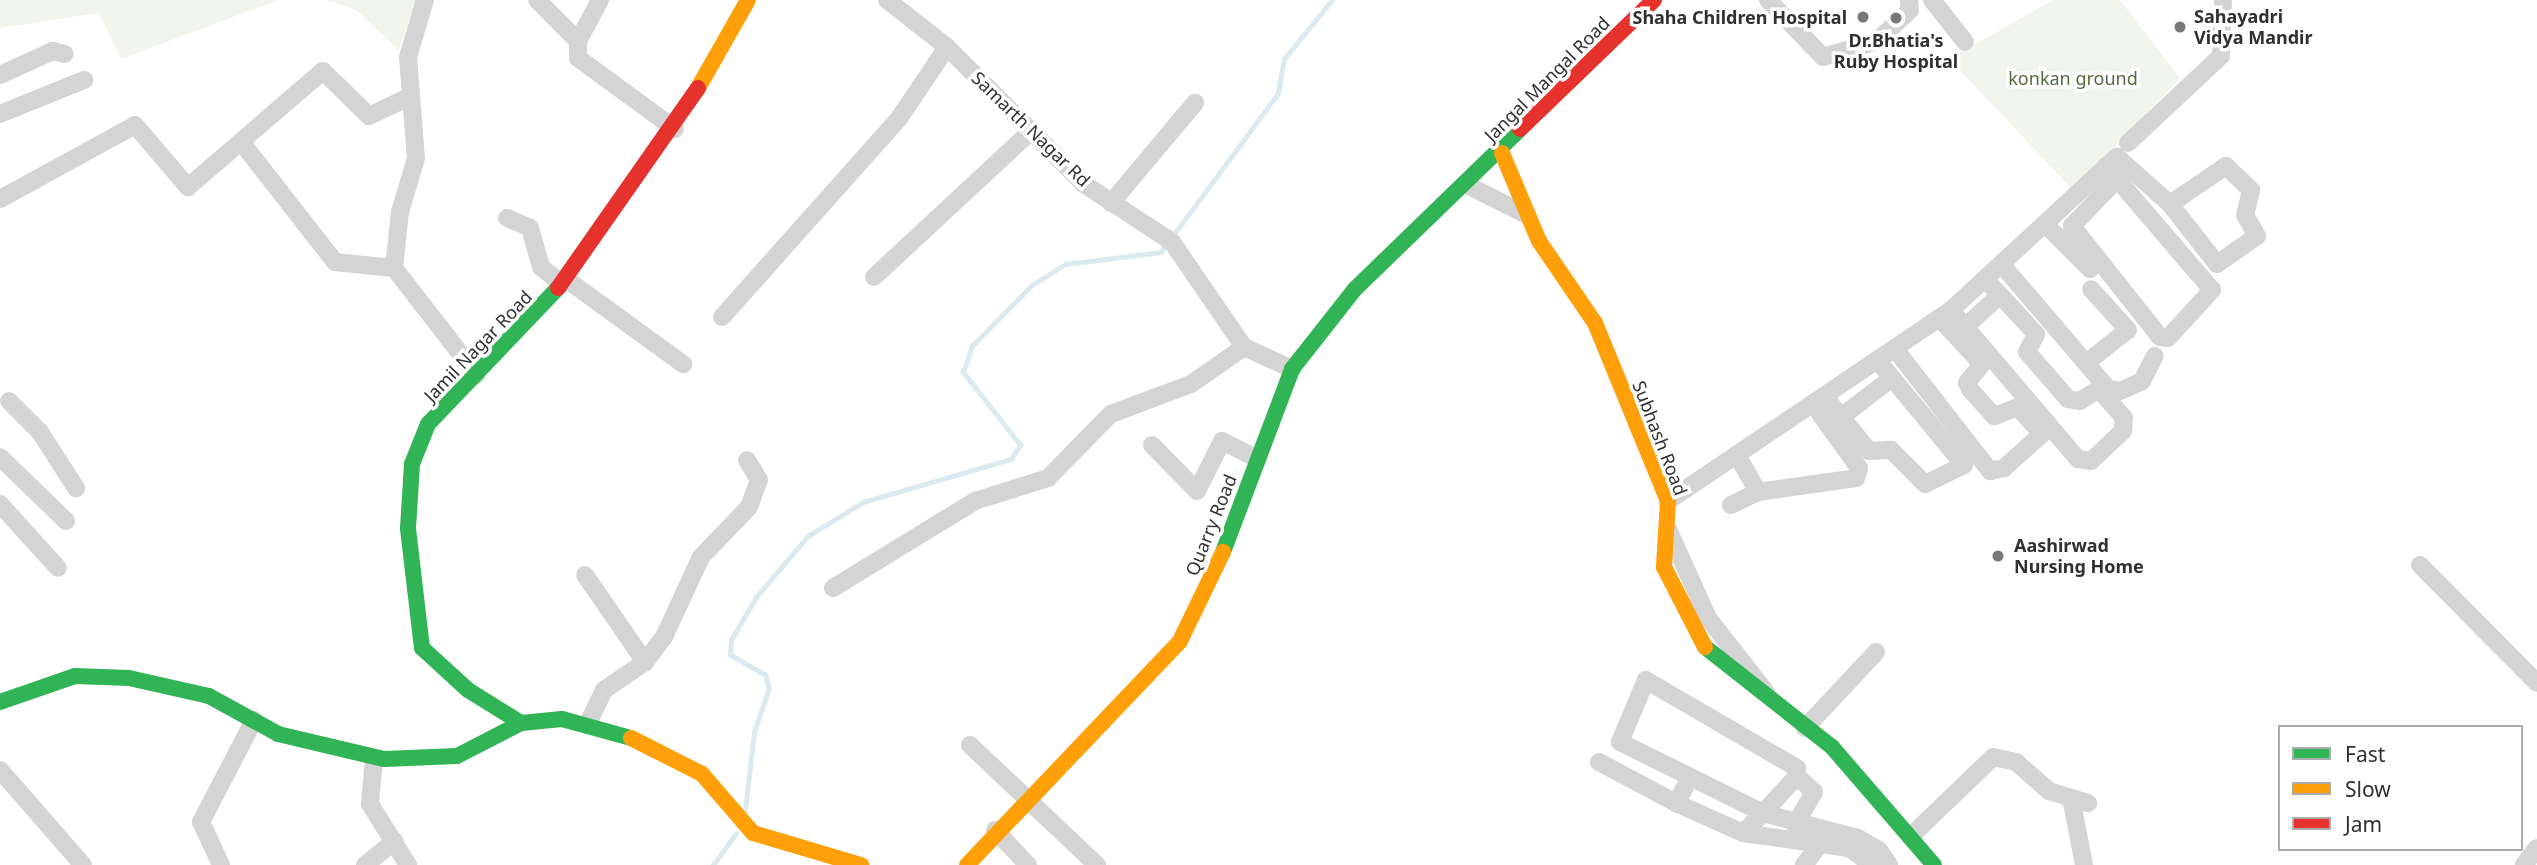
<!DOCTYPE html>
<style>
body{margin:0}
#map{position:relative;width:2537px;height:865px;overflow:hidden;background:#fff;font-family:"Noto Sans",sans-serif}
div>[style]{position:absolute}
.green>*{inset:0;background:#f1f5ed}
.stream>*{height:4.5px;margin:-2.25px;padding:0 2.25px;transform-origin:2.25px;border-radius:2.25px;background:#dbe9f1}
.street>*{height:18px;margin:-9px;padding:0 9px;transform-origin:9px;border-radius:9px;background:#d4d4d4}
.fast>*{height:16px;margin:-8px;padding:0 8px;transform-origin:8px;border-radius:8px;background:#30b455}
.slow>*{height:16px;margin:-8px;padding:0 8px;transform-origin:8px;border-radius:8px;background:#ff9f0a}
.jam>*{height:16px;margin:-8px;padding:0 8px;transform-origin:8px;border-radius:8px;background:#e5322d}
.dots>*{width:19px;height:19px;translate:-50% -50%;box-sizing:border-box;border:4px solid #fff;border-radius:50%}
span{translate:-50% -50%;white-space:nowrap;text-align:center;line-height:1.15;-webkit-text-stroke:7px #fff;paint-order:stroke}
.poi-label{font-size:18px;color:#303030;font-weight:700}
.right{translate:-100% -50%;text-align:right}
.left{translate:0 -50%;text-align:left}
.park-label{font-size:18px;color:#536b3e}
.street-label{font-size:18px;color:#303030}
.legend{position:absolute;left:2278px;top:725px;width:245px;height:126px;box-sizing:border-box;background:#fff;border:2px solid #acacac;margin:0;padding:9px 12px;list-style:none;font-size:21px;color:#303030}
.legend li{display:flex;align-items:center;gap:14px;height:35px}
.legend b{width:35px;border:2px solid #acacac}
</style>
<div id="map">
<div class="green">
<div style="clip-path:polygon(0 0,279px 0,121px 59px,99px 13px,0 28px)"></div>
<div style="clip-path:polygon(327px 0,416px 0,399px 50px,356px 10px)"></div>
<div style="clip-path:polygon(2053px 0,2120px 0,2180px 78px,2073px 190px,1949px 59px)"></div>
</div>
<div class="stream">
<div style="left:1172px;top:237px;width:179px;rotate:-53.6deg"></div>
<div style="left:1278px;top:93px;width:35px;rotate:-80deg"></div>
<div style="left:1284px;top:59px;width:76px;rotate:-50.9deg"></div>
<div style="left:744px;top:819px;width:88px;rotate:-83.4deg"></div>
<div style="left:754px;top:732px;width:46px;rotate:-71.2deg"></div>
<div style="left:769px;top:688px;width:14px;rotate:-107deg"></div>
<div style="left:765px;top:675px;width:40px;rotate:-150.3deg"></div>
<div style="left:730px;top:655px;width:15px;rotate:-86deg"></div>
<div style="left:731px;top:640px;width:50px;rotate:-59.8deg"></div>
<div style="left:756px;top:597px;width:80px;rotate:-49.6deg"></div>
<div style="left:808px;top:536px;width:65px;rotate:-31.7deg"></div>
<div style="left:863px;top:502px;width:154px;rotate:-16.2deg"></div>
<div style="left:1011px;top:459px;width:17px;rotate:-57deg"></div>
<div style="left:1020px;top:445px;width:93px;rotate:-128deg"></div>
<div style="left:963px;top:372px;width:28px;rotate:-71deg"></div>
<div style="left:972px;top:346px;width:86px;rotate:-45.5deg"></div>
<div style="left:1032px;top:285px;width:40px;rotate:-32deg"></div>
<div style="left:1066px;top:264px;width:96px;rotate:-7.2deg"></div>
<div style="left:1161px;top:252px;width:9px;rotate:-58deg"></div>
<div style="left:713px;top:865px;width:39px;rotate:-54deg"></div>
</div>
<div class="street">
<div style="left:425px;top:0;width:59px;rotate:106.6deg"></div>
<div style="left:408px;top:57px;width:101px;rotate:85.5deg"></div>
<div style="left:416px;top:158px;width:56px;rotate:106.5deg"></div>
<div style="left:400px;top:212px;width:56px;rotate:96.1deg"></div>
<div style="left:394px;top:268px;width:135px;rotate:52.2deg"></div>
<div style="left:537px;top:0;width:58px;rotate:45deg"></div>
<div style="left:600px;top:0;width:47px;rotate:118.2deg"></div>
<div style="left:578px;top:41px;width:17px;rotate:90deg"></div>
<div style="left:578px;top:58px;width:120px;rotate:36.2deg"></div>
<div style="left:887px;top:0;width:76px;rotate:38.1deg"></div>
<div style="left:947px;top:47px;width:194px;rotate:45deg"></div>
<div style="left:1084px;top:184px;width:105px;rotate:33.4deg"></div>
<div style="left:1172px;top:242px;width:127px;rotate:55.6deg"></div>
<div style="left:1244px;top:347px;width:53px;rotate:24.6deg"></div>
<div style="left:1768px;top:0;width:79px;rotate:46deg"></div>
<div style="left:1823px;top:57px;width:56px;rotate:-16.5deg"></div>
<div style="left:1877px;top:41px;width:45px;rotate:-43.2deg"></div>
<div style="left:1910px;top:10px;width:10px;rotate:-96deg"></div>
<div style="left:1932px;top:0;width:53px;rotate:51.8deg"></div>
<div style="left:0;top:75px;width:58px;rotate:-24.4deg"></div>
<div style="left:53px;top:51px;width:12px;rotate:14deg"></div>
<div style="left:0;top:114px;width:91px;rotate:-22deg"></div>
<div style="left:242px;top:143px;width:151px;rotate:52deg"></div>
<div style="left:335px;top:262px;width:59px;rotate:5.8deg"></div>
<div style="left:2128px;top:143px;width:127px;rotate:-43.1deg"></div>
<div style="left:2221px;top:56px;width:56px;rotate:-88deg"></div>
<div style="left:2106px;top:166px;width:17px;rotate:50deg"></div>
<div style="left:2117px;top:179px;width:146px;rotate:49.4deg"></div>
<div style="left:2212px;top:290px;width:65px;rotate:132.5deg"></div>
<div style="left:2168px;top:338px;width:8px;rotate:-173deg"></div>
<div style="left:2160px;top:337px;width:142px;rotate:-128.4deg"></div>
<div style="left:2072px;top:226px;width:65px;rotate:-46.2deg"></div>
<div style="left:2226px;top:166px;width:35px;rotate:44deg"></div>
<div style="left:2251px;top:190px;width:26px;rotate:103deg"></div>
<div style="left:2245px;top:215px;width:24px;rotate:60deg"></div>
<div style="left:2257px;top:236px;width:49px;rotate:145deg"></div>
<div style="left:2217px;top:264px;width:76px;rotate:-128.1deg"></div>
<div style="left:2170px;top:204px;width:68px;rotate:-34.2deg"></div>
<div style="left:1467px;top:185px;width:67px;rotate:26.6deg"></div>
<div style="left:0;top:199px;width:154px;rotate:-28.7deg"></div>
<div style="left:135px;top:125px;width:82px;rotate:49.5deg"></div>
<div style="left:188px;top:187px;width:178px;rotate:-40.7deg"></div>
<div style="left:323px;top:71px;width:64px;rotate:44.4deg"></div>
<div style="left:369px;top:116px;width:44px;rotate:-25.4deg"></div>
<div style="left:1111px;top:203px;width:131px;rotate:-50deg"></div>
<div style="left:507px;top:218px;width:25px;rotate:23deg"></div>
<div style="left:530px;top:228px;width:41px;rotate:74.2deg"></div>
<div style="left:541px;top:267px;width:27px;rotate:39deg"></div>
<div style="left:2047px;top:226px;width:61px;rotate:45deg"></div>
<div style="left:2003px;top:266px;width:162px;rotate:49.5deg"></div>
<div style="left:2108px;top:389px;width:12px;rotate:9deg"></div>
<div style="left:2120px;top:391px;width:24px;rotate:-24deg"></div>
<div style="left:2142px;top:381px;width:28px;rotate:-63deg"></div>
<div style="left:874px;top:277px;width:213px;rotate:-42.9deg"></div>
<div style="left:566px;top:279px;width:145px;rotate:36deg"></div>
<div style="left:1951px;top:310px;width:196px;rotate:49.6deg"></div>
<div style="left:2078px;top:459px;width:13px;rotate:9deg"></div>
<div style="left:2091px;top:461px;width:44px;rotate:-43.2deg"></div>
<div style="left:2123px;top:431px;width:13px;rotate:-86deg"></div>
<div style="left:2124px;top:418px;width:38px;rotate:-131deg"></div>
<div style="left:2099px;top:389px;width:22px;rotate:148deg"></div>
<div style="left:2080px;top:401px;width:12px;rotate:-171deg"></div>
<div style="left:2068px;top:399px;width:62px;rotate:-131.1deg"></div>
<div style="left:2027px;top:352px;width:20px;rotate:-63deg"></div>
<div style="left:2036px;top:334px;width:72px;rotate:-132.8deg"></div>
<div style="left:722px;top:317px;width:268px;rotate:-48.3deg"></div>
<div style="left:900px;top:117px;width:84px;rotate:-56.1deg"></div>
<div style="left:1965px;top:327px;width:47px;rotate:-42.4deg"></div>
<div style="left:1895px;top:349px;width:155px;rotate:52.1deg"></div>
<div style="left:1990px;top:471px;width:14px;rotate:-12deg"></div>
<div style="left:2004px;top:468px;width:51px;rotate:-41.8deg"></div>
<div style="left:2042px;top:434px;width:36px;rotate:-132deg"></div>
<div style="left:2018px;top:407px;width:26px;rotate:159deg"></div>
<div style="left:1994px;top:416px;width:36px;rotate:-132deg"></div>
<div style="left:1970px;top:389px;width:7px;rotate:-117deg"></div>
<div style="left:1967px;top:383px;width:24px;rotate:-52deg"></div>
<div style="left:1982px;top:364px;width:62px;rotate:-133deg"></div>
<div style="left:2086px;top:363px;width:53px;rotate:-38.2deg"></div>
<div style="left:2128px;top:330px;width:55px;rotate:-132.1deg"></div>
<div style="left:1824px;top:396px;width:71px;rotate:50.7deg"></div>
<div style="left:1869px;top:451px;width:22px;rotate:-3deg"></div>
<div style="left:1891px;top:450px;width:48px;rotate:45deg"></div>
<div style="left:1925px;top:484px;width:43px;rotate:-26deg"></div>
<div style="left:1964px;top:465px;width:135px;rotate:-129.6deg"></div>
<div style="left:9px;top:401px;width:44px;rotate:45deg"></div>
<div style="left:40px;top:432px;width:67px;rotate:57.3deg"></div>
<div style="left:1841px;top:417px;width:64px;rotate:-37.4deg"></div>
<div style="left:1152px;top:445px;width:64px;rotate:45.6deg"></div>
<div style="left:1197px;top:491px;width:56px;rotate:-63.4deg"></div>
<div style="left:1222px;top:441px;width:40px;rotate:26.6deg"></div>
<div style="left:1737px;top:455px;width:43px;rotate:60.4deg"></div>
<div style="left:0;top:457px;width:92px;rotate:44.1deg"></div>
<div style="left:1668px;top:501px;width:341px;rotate:-34deg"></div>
<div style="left:1951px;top:310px;width:226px;rotate:-42.7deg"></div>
<div style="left:2117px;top:157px;width:71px;rotate:41.6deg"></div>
<div style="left:0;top:504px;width:86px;rotate:47.8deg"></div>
<div style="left:1731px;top:505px;width:30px;rotate:-26deg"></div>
<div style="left:1758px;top:492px;width:99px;rotate:-8.1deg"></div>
<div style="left:1856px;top:478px;width:10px;rotate:-73deg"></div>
<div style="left:1859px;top:468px;width:79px;rotate:-125.7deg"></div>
<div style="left:1668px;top:529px;width:98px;rotate:65.8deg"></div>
<div style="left:1708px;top:618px;width:94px;rotate:51.9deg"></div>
<div style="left:2420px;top:565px;width:166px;rotate:45.2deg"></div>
<div style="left:585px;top:575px;width:106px;rotate:55.4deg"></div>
<div style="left:833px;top:588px;width:167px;rotate:-31.5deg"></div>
<div style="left:975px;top:501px;width:77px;rotate:-17.5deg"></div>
<div style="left:1048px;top:478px;width:90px;rotate:-45.5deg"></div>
<div style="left:1111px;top:414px;width:85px;rotate:-20.6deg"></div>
<div style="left:1191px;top:384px;width:65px;rotate:-34.9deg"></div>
<div style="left:587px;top:725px;width:39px;rotate:-64deg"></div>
<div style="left:604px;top:690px;width:50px;rotate:-34.3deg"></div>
<div style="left:645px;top:662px;width:31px;rotate:-53deg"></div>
<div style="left:664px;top:637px;width:88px;rotate:-65.2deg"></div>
<div style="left:701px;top:557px;width:69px;rotate:-46.2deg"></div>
<div style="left:749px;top:507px;width:29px;rotate:-70deg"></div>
<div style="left:759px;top:480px;width:23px;rotate:-121deg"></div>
<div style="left:1805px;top:728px;width:104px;rotate:-46.9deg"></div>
<div style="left:970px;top:745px;width:175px;rotate:43.4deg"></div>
<div style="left:374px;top:758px;width:46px;rotate:95deg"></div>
<div style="left:370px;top:804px;width:72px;rotate:58.1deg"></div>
<div style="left:1599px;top:762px;width:87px;rotate:28deg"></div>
<div style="left:0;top:770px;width:126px;rotate:48.9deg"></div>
<div style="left:1690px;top:778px;width:29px;rotate:119deg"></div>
<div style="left:1676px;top:803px;width:73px;rotate:24.1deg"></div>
<div style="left:1743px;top:833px;width:107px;rotate:8.1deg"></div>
<div style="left:1849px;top:848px;width:29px;rotate:36deg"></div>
<div style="left:2071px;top:798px;width:68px;rotate:79deg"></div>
<div style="left:1795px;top:825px;width:38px;rotate:-60deg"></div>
<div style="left:1814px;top:792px;width:23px;rotate:-137deg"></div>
<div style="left:995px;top:830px;width:48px;rotate:46.7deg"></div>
<div style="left:1743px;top:833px;width:28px;rotate:-45deg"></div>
<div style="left:1763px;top:813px;width:50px;rotate:-47.4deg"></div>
<div style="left:1797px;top:776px;width:8px;rotate:-90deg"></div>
<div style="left:1797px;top:768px;width:175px;rotate:-149.8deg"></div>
<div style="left:1646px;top:680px;width:67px;rotate:112.8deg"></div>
<div style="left:1620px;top:742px;width:160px;rotate:26.4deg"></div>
<div style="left:1763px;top:813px;width:98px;rotate:14.7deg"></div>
<div style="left:1858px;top:838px;width:24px;rotate:30deg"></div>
<div style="left:1879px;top:850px;width:18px;rotate:56deg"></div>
<div style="left:1911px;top:836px;width:114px;rotate:-43.9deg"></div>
<div style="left:1993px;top:757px;width:24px;rotate:12deg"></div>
<div style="left:2016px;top:762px;width:44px;rotate:41.3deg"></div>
<div style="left:2049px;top:791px;width:41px;rotate:17.1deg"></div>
<div style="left:221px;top:865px;width:47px;rotate:-114.9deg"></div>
<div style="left:201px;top:822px;width:115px;rotate:-62.5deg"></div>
<div style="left:365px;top:865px;width:38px;rotate:-39deg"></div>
<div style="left:1804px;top:865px;width:35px;rotate:-53deg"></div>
<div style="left:2524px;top:865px;width:21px;rotate:-53deg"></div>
</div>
<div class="fast">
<div style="left:1223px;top:552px;width:196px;rotate:-69.3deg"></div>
<div style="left:1292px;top:369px;width:102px;rotate:-51.8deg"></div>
<div style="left:1355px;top:289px;width:230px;rotate:-44.1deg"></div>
<div style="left:1705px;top:647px;width:162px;rotate:38.2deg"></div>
<div style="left:1832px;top:747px;width:156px;rotate:49.2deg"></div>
<div style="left:0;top:702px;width:79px;rotate:-19.1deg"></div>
<div style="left:75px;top:676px;width:54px;rotate:2.1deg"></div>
<div style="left:129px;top:678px;width:82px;rotate:12.7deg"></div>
<div style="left:209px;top:696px;width:79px;rotate:28.8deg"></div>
<div style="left:278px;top:734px;width:109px;rotate:13.3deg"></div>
<div style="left:384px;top:759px;width:73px;rotate:-2.4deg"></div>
<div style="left:457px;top:756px;width:72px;rotate:-27.3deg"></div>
<div style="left:521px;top:723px;width:41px;rotate:-5.6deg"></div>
<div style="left:562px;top:719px;width:72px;rotate:15.4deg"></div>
<div style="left:521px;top:723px;width:62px;rotate:-148.1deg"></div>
<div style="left:468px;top:690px;width:62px;rotate:-137.6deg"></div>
<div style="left:422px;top:648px;width:121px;rotate:-96.7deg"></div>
<div style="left:408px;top:528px;width:64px;rotate:-86.4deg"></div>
<div style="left:412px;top:464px;width:43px;rotate:-68.2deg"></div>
<div style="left:428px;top:424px;width:188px;rotate:-46.3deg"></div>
</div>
<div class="slow">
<div style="left:698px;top:88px;width:101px;rotate:-60.4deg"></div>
<div style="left:1502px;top:153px;width:95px;rotate:67.2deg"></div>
<div style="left:1539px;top:241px;width:99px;rotate:55.7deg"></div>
<div style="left:1595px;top:323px;width:192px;rotate:67.7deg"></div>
<div style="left:1668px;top:501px;width:66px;rotate:93.5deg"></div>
<div style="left:1664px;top:567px;width:90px;rotate:62.9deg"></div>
<div style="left:631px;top:738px;width:80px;rotate:26.9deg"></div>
<div style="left:702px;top:774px;width:78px;rotate:49.2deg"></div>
<div style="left:753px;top:833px;width:113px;rotate:16.5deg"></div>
<div style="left:967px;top:865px;width:309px;rotate:-46.4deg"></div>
<div style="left:1180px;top:641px;width:99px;rotate:-64.2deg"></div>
</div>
<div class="jam">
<div style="left:1520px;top:129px;width:186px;rotate:-43.9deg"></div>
<div style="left:558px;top:288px;width:244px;rotate:-55deg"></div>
</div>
<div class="dots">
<div style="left:1863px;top:17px;background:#787878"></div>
<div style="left:1896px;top:18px;background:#787878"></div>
<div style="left:2180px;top:27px;background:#787878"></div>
<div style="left:1998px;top:556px;background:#787878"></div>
</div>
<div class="poi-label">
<span class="right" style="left:1847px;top:17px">Shaha Children Hospital</span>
<span class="left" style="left:2194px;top:27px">Sahayadri<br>Vidya Mandir</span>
<span style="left:1896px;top:51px">Dr.Bhatia's<br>Ruby Hospital</span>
<span class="left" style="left:2014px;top:556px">Aashirwad<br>Nursing Home</span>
</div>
<div class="park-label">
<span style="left:2073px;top:78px">konkan ground</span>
</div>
<div class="street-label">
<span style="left:1547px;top:79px;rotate:-45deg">Jangal Mangal Road</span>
<span style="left:1031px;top:129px;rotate:44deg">Samarth Nagar Rd</span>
<span style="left:478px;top:346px;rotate:-46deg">Jamil Nagar Road</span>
<span style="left:1660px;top:438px;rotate:69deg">Subhash Road</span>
<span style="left:1211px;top:525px;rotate:-68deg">Quarry Road</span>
</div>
<ul class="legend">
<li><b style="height:9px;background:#30b455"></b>Fast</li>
<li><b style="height:9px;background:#ff9f0a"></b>Slow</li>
<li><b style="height:9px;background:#e5322d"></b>Jam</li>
</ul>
</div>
